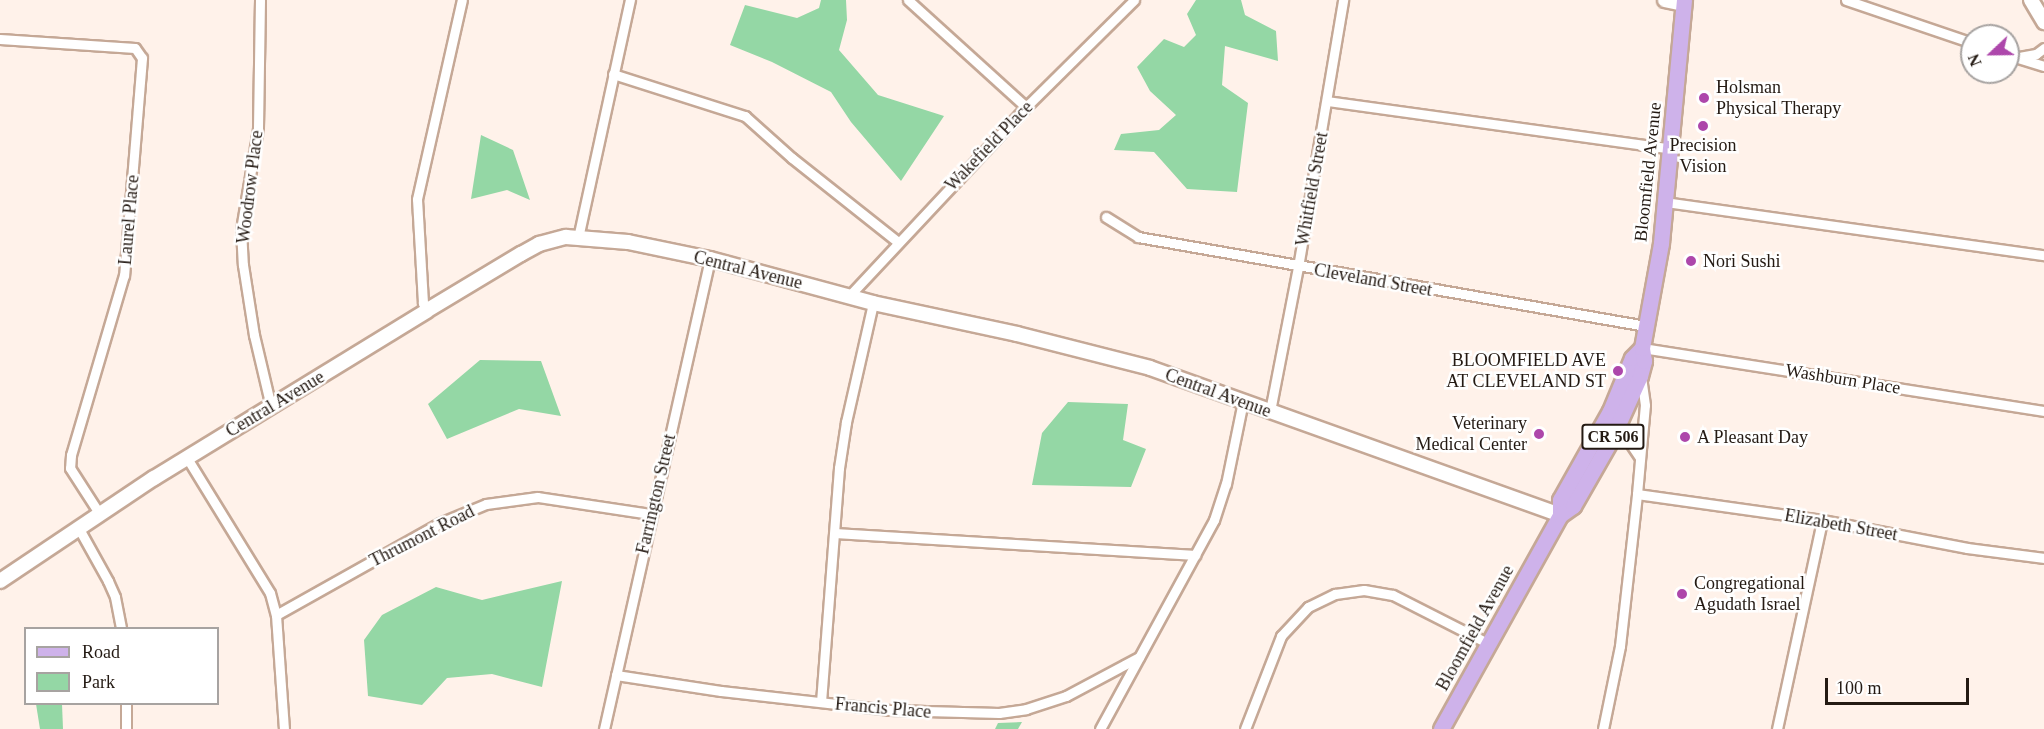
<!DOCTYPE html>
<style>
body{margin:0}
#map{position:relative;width:2044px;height:729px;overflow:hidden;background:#fff2ea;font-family:"Times New Roman",serif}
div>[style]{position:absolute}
.green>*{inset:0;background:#94d7a5}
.roads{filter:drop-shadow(2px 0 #c5a896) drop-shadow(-2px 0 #c5a896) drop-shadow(0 2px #c5a896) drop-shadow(0 -2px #c5a896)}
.street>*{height:9px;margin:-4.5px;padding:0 4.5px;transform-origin:4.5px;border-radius:4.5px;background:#fff}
.secondary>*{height:14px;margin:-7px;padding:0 7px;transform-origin:7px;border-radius:7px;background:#fff}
.primary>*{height:15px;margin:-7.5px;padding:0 7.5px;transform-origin:7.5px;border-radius:7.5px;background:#ceb2ea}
.dots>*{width:16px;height:16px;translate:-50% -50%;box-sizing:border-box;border:3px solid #fff;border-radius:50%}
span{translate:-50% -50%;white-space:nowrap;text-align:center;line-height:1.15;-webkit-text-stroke:5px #fff;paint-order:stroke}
.shield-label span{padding:2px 4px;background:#fff;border:2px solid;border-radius:4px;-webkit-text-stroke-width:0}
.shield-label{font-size:16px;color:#241a13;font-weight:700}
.poi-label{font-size:18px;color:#241a13}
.left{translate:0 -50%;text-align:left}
.right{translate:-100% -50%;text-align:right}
.street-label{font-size:18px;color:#241a13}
.legend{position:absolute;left:24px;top:627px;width:195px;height:78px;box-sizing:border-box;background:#fff;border:2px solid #a7a3a1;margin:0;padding:8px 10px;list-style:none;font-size:18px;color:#241a13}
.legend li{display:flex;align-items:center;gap:12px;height:30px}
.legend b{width:30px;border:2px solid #a7a3a1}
.north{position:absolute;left:1960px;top:24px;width:60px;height:60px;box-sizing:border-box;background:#fff;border:2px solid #a7a3a1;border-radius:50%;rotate:248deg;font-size:16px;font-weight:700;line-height:24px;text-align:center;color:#241a13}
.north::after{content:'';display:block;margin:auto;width:21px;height:27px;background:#ad47ab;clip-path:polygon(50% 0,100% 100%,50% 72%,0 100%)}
.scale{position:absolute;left:1825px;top:678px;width:144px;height:27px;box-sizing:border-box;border:3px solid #241a13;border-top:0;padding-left:8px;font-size:18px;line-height:21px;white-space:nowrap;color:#241a13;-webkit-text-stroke:4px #fff;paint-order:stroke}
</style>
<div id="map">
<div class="green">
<div style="clip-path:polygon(821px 0,846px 0,847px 20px,839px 50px,878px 95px,944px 116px,901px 181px,851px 122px,831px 92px,772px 62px,730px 45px,745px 5px,797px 18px,819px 8px)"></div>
<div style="clip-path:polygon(1196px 0,1241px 0,1245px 15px,1276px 31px,1278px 61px,1225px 46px,1222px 85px,1248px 103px,1237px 192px,1187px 189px,1154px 152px,1114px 150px,1121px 134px,1159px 130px,1176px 115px,1150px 91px,1137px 67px,1164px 39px,1184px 47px,1196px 35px,1187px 14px)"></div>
<div style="clip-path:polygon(481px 135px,513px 150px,530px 200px,507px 190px,471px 199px)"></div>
<div style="clip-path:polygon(480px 360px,541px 361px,561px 416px,519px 409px,447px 439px,428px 404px)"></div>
<div style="clip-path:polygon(1068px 402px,1128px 404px,1123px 440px,1146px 449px,1131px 487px,1032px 485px,1042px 433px)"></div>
<div style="clip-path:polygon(562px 581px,542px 687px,492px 674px,447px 678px,422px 705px,368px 696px,364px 640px,382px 615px,436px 587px,482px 600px)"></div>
<div style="clip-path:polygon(36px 704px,62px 704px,63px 729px,40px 729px)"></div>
<div style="clip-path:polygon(1022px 722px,1018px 729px,995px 729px,998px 723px)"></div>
</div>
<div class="roads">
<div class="street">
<div style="left:260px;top:0;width:129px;rotate:90.9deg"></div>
<div style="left:258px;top:129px;width:101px;rotate:99.6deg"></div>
<div style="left:241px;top:229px;width:36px;rotate:87deg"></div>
<div style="left:243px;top:265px;width:71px;rotate:81.1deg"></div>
<div style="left:254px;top:335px;width:74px;rotate:76.7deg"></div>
<div style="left:908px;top:0;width:159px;rotate:42.2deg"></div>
<div style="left:1846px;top:0;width:133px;rotate:18.8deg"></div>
<div style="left:0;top:39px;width:135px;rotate:3.8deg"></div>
<div style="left:135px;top:48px;width:12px;rotate:55deg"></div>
<div style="left:142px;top:58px;width:218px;rotate:94.7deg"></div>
<div style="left:124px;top:275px;width:188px;rotate:106.4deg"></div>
<div style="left:71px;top:455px;width:13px;rotate:94deg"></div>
<div style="left:70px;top:468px;width:54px;rotate:57.2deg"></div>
<div style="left:2008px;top:55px;width:38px;rotate:17deg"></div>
<div style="left:2019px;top:57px;width:17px;rotate:-10deg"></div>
<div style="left:2036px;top:54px;width:10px;rotate:-37deg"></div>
<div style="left:613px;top:74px;width:139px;rotate:17.7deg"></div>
<div style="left:745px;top:116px;width:63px;rotate:41.8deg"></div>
<div style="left:792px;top:158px;width:135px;rotate:38.4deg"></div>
<div style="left:1327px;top:101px;width:347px;rotate:7.9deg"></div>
<div style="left:1665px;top:202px;width:383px;rotate:8deg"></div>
<div style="left:1106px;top:217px;width:38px;rotate:32deg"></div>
<div style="left:1138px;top:237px;width:516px;rotate:9.94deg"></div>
<div style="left:578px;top:238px;width:244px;rotate:-77.7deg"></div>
<div style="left:849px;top:296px;width:259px;rotate:-46.9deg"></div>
<div style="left:1026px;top:107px;width:152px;rotate:-44.7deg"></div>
<div style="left:426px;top:311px;width:9px;rotate:-111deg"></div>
<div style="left:423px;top:303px;width:104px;rotate:-93.3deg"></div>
<div style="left:417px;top:199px;width:204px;rotate:-77.3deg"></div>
<div style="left:1642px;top:348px;width:407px;rotate:8.9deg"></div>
<div style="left:1270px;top:411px;width:147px;rotate:-79deg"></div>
<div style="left:1298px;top:267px;width:271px;rotate:-80.4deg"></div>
<div style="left:1614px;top:427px;width:16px;rotate:40deg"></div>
<div style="left:1626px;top:437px;width:25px;rotate:56deg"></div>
<div style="left:187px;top:458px;width:158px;rotate:58.4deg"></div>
<div style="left:270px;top:593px;width:23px;rotate:75deg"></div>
<div style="left:276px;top:615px;width:114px;rotate:86deg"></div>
<div style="left:1637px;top:494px;width:187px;rotate:8deg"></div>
<div style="left:1822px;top:520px;width:148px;rotate:10.9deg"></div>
<div style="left:1967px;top:548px;width:78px;rotate:7.4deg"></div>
<div style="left:78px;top:527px;width:62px;rotate:60.9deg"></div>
<div style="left:108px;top:581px;width:17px;rotate:66deg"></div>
<div style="left:115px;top:597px;width:32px;rotate:79deg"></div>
<div style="left:835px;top:533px;width:361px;rotate:3.5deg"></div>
<div style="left:276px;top:615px;width:188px;rotate:-29.3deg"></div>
<div style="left:440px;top:523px;width:50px;rotate:-22.4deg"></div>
<div style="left:486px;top:504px;width:52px;rotate:-7.7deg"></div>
<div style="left:538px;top:497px;width:114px;rotate:8.6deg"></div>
<div style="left:616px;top:675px;width:106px;rotate:8.7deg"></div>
<div style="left:721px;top:691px;width:170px;rotate:6.4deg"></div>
<div style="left:890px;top:710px;width:109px;rotate:1.6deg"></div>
<div style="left:999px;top:713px;width:27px;rotate:-8deg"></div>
<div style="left:1026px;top:709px;width:42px;rotate:-18deg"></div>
<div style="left:1066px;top:696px;width:83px;rotate:-28.1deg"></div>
<div style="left:821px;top:702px;width:235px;rotate:-85.6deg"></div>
<div style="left:839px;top:468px;width:47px;rotate:-81.3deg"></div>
<div style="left:846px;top:422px;width:122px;rotate:-77.2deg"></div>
<div style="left:126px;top:704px;width:25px;rotate:90deg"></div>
<div style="left:604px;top:729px;width:482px;rotate:-77.3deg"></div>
<div style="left:1100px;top:729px;width:238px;rotate:-61.4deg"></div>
<div style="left:1214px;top:520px;width:38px;rotate:-72deg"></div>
<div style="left:1226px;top:484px;width:85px;rotate:-78.4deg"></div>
<div style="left:1245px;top:729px;width:100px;rotate:-68.8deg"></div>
<div style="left:1281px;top:636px;width:40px;rotate:-47deg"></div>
<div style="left:1308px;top:607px;width:30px;rotate:-26deg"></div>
<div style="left:1335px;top:594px;width:29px;rotate:-8deg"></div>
<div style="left:1364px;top:590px;width:29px;rotate:10deg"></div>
<div style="left:1393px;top:595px;width:108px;rotate:27deg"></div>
<div style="left:1603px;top:729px;width:85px;rotate:-78.4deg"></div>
<div style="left:1620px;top:646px;width:153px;rotate:-83.6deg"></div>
<div style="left:1637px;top:494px;width:89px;rotate:-84.9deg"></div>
<div style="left:1645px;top:405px;width:27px;rotate:-98deg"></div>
<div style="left:1777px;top:729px;width:214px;rotate:-77.8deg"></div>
</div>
<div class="secondary">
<div style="left:1665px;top:0;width:19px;rotate:12deg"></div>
<div style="left:2031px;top:0;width:26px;rotate:59deg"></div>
<div style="left:0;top:581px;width:185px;rotate:-33.8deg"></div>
<div style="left:154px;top:478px;width:319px;rotate:-31.5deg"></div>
<div style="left:426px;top:311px;width:111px;rotate:-31deg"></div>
<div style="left:521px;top:254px;width:21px;rotate:-29deg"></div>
<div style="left:539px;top:244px;width:28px;rotate:-15deg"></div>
<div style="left:566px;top:237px;width:62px;rotate:4.6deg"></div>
<div style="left:628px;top:242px;width:84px;rotate:11.7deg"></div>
<div style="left:710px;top:259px;width:169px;rotate:15.1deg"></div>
<div style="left:873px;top:303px;width:147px;rotate:12.1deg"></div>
<div style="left:1017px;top:334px;width:137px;rotate:14.3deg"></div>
<div style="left:1150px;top:368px;width:436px;rotate:19.7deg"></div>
</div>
<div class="primary">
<div style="left:1560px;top:515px;width:15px;rotate:-90deg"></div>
<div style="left:1560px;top:500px;width:102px;rotate:-60.7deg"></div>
<div style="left:1610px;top:411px;width:57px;rotate:-67.5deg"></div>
<div style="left:1632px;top:358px;width:14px;rotate:-45deg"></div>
<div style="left:1441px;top:729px;width:245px;rotate:-60.9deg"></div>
<div style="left:1560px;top:515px;width:16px;rotate:-35deg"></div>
<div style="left:1573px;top:506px;width:78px;rotate:-60.2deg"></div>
<div style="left:1612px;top:438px;width:68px;rotate:-65.7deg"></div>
<div style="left:1640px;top:376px;width:16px;rotate:-75deg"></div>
<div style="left:1644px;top:361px;width:13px;rotate:-99deg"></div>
<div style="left:1642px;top:348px;width:107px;rotate:-79.7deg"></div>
<div style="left:1661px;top:243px;width:244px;rotate:-84.6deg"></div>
</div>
</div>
<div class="dots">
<div style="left:1704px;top:98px;background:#ad47ab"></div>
<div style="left:1703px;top:126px;background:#ad47ab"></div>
<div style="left:1691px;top:261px;background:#ad47ab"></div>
<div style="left:1618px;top:371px;background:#ad47ab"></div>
<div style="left:1539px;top:434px;background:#ad47ab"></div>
<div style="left:1685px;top:437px;background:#ad47ab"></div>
<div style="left:1682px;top:594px;background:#ad47ab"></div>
</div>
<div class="shield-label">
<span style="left:1613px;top:437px">CR 506</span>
</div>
<div class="poi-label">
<span class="left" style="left:1716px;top:98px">Holsman<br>Physical Therapy</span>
<span style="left:1703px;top:156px">Precision<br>Vision</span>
<span class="left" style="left:1703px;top:261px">Nori Sushi</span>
<span class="right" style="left:1606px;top:371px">BLOOMFIELD AVE<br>AT CLEVELAND ST</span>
<span class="right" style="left:1527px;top:434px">Veterinary<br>Medical Center</span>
<span class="left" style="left:1697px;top:437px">A Pleasant Day</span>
<span class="left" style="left:1694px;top:594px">Congregational<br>Agudath Israel</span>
</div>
<div class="street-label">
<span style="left:989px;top:146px;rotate:-46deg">Wakefield Place</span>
<span style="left:1648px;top:172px;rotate:-84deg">Bloomfield Avenue</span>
<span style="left:250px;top:187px;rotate:-83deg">Woodrow Place</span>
<span style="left:1312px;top:189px;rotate:-80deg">Whitfield Street</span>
<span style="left:129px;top:220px;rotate:-85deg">Laurel Place</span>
<span style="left:748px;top:270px;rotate:14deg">Central Avenue</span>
<span style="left:1373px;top:280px;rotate:10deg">Cleveland Street</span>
<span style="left:1843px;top:379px;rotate:9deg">Washburn Place</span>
<span style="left:1218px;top:393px;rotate:20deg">Central Avenue</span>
<span style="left:275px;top:404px;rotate:-31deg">Central Avenue</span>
<span style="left:656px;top:494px;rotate:-77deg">Farrington Street</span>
<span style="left:1841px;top:525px;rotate:10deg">Elizabeth Street</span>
<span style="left:422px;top:536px;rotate:-27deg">Thrumont Road</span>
<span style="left:1475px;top:628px;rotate:-61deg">Bloomfield Avenue</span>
<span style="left:883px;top:708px;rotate:5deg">Francis Place</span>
</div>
<ul class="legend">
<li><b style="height:8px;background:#ceb2ea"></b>Road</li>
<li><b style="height:16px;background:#94d7a5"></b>Park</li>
</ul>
<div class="north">N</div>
<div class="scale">100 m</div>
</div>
